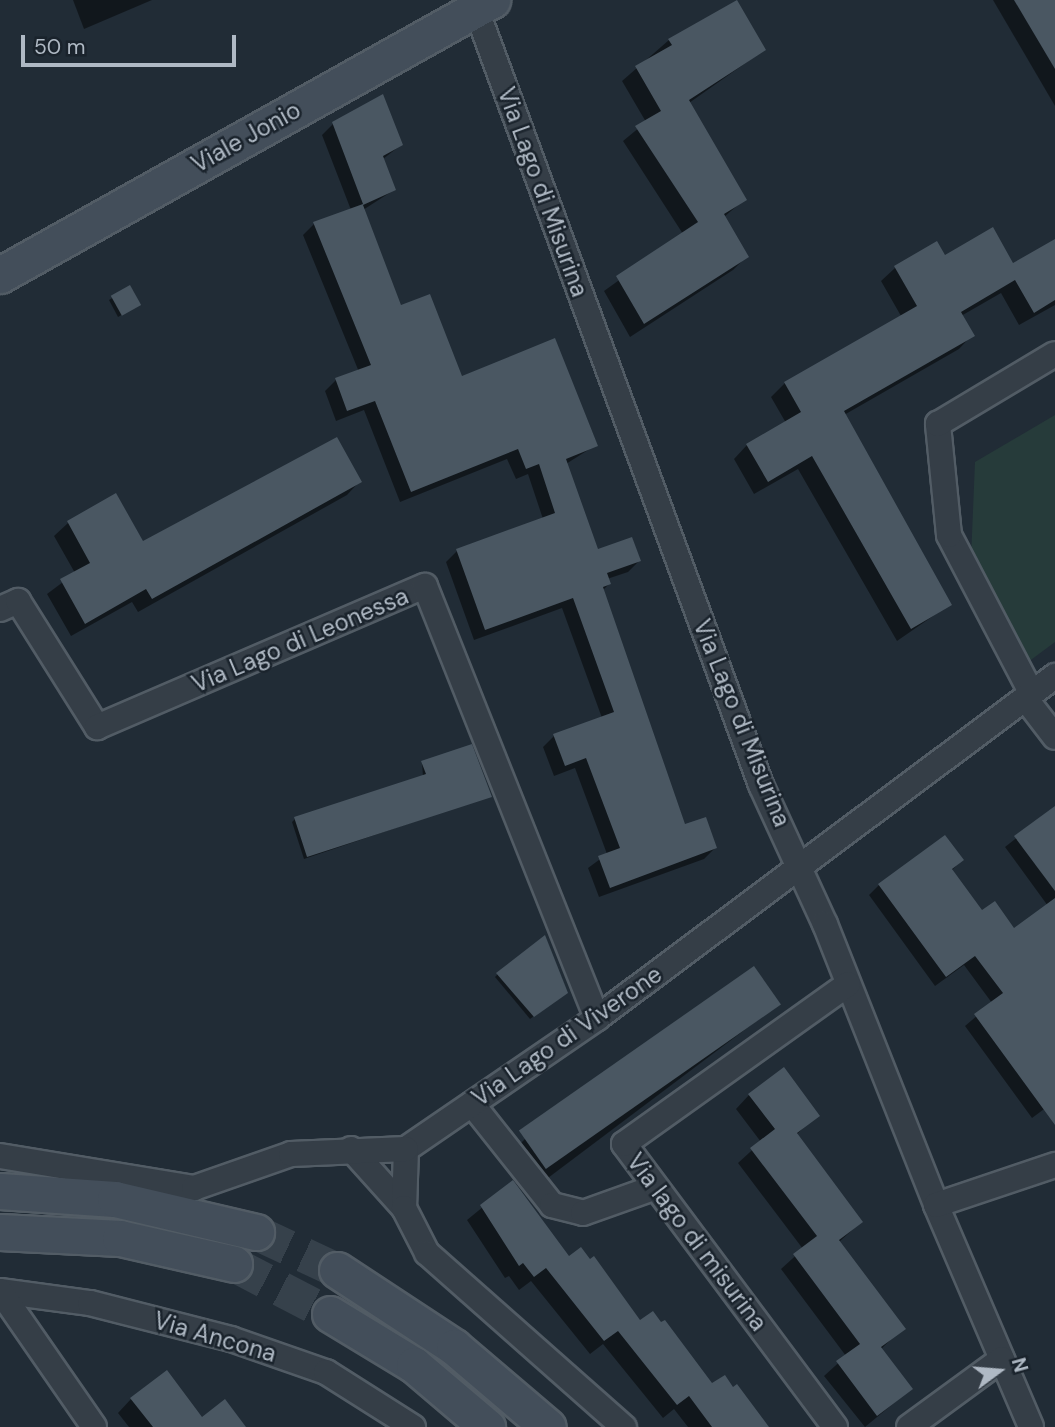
<!DOCTYPE html>
<style>
body{margin:0}
#map{position:relative;width:1055px;height:1427px;overflow:hidden;background:#212c36;font-family:"DM Sans",sans-serif}
div>[style]{position:absolute}
.green>*{inset:0;background:#263b3a}
.shadow>*{inset:0;background:#0007}
.building>*{inset:0;background:#4a5762;transform-origin:0 0}
.secondary-tunnel>*{height:35px;margin-top:-17.5px;transform-origin:0;background:repeating-linear-gradient(90deg,#36414b 0 35px,transparent 0 53px)}
.roads{filter:drop-shadow(2px 0 #525c65) drop-shadow(-2px 0 #525c65) drop-shadow(0 2px #525c65) drop-shadow(0 -2px #525c65)}
.street>*{height:24px;margin:-12px;padding:0 12px;transform-origin:12px;border-radius:12px;background:#353e47}
.secondary>*{height:35px;margin:-17.5px;padding:0 17.5px;transform-origin:17.5px;border-radius:17.5px;background:#434e5a}
span{translate:-50% -50%;white-space:nowrap;text-align:center;line-height:1.15;-webkit-text-stroke:5px #1a232c;paint-order:stroke}
.street-label{font-size:24px;color:#afb9c4}
.north{position:absolute;left:964px;top:1336px;width:70px;height:70px;-webkit-text-stroke:5px #1a232c;paint-order:stroke;rotate:74deg;font-size:19px;font-weight:700;line-height:28px;text-align:center;color:#afb9c4}
.north::after{content:'';display:block;margin:auto;width:24px;height:32px;background:#afb9c4;clip-path:polygon(50% 0,100% 100%,50% 72%,0 100%)}
.scale{position:absolute;left:21px;top:35px;width:215px;height:32px;box-sizing:border-box;border:4px solid #afb9c4;border-top:0;padding-left:9px;font-size:21px;line-height:24px;white-space:nowrap;color:#afb9c4;-webkit-text-stroke:5px #1a232c;paint-order:stroke}
</style>
<div id="map">
<div class="green">
<div style="clip-path:polygon(1055px 415px,1055px 642px,1024px 665px,971px 559px,975px 462px)"></div>
</div>
<div class="shadow">
<div style="clip-path:polygon(73px 0,152px 0,84px 29px)"></div>
<div style="clip-path:polygon(993px 0,1055px 0,1055px 106px)"></div>
<div style="clip-path:polygon(669px 40px,764px 50px,689px 103px,745px 199px,724px 217px,747px 256px,733px 270px,630px 337px,604px 291px,683px 234px,623px 141px,646px 122px,622px 81px)"></div>
<div style="clip-path:polygon(333px 124px,401px 145px,383px 159px,394px 190px,363px 210px,400px 307px,461px 378px,596px 445px,566px 464px,597px 552px,639px 561px,628px 572px,607px 579px,609px 584px,602px 591px,684px 826px,715px 848px,704px 859px,599px 897px,588px 868px,607px 854px,575px 768px,554px 776px,543px 747px,554px 736px,602px 718px,562px 608px,474px 640px,446px 562px,457px 551px,543px 519px,528px 474px,516px 479px,507px 459px,400px 502px,364px 410px,336px 421px,325px 391px,336px 380px,359px 372px,303px 235px,314px 224px,351px 210px,322px 135px)"></div>
<div style="clip-path:polygon(1055px 241px,1055px 305px,1019px 325px,1001px 293px,961px 316px,972px 335px,959px 349px,844px 415px,949px 605px,897px 641px,798px 469px,754px 494px,734px 459px,747px 445px,786px 423px,771px 397px,785px 383px,901px 316px,881px 281px,895px 268px,936px 244px,944px 257px,1012px 265px)"></div>
<div style="clip-path:polygon(130px 287px,136px 307px,118px 317px,109px 300px)"></div>
<div style="clip-path:polygon(360px 481px,347px 495px,138px 612px,132px 602px,71px 636px,47px 594px,75px 573px,54px 536px,68px 523px,142px 543px)"></div>
<div style="clip-path:polygon(422px 762px,490px 796px,304px 859px,292px 822px,295px 819px,423px 777px)"></div>
<div style="clip-path:polygon(1055px 808px,1055px 1101px,1032px 1118px,965px 1026px,992px 1003px,964px 965px,935px 986px,869px 895px,879px 885px,962px 860px,951px 871px,982px 912px,1014px 931px,1048px 906px,1005px 847px)"></div>
<div style="clip-path:polygon(498px 974px,563px 995px,530px 1019px,495px 977px)"></div>
<div style="clip-path:polygon(779px 1004px,536px 1187px,511px 1153px,525px 1139px)"></div>
<div style="clip-path:polygon(749px 1095px,817px 1115px,796px 1135px,861px 1222px,839px 1242px,903px 1328px,881px 1349px,911px 1389px,865px 1427px,824px 1376px,846px 1356px,781px 1269px,803px 1249px,738px 1163px,761px 1142px,736px 1109px)"></div>
<div style="clip-path:polygon(512px 1183px,568px 1259px,712px 1386px,767px 1427px,688px 1427px,674px 1409px,663px 1418px,603px 1344px,590px 1354px,531px 1281px,519px 1290px,509px 1276px,505px 1278px,467px 1220px)"></div>
<div style="clip-path:polygon(131px 1399px,202px 1419px,244px 1427px,129px 1427px,118px 1413px)"></div>
</div>
<div class="building">
<div style="clip-path:polygon(737px 0,766px 50px,689px 100px,747px 200px,724px 214px,749px 257px,644px 324px,616px 276px,698px 222px,635px 126px,661px 111px,635px 66px,672px 45px,668px 39px)"></div>
<div style="clip-path:polygon(1014px 0,1055px 0,1055px 69px)"></div>
<div style="clip-path:polygon(383px 94px,403px 145px,383px 156px,396px 190px,363px 205px,401px 305px,430px 294px,462px 376px,555px 338px,598px 446px,566px 459px,598px 549px,632px 537px,641px 561px,607px 573px,611px 584px,603px 587px,685px 824px,706px 817px,717px 848px,610px 888px,598px 856px,620px 848px,586px 758px,565px 766px,553px 734px,614px 712px,573px 598px,485px 630px,456px 549px,555px 513px,539px 464px,526px 469px,518px 449px,411px 492px,375px 401px,347px 411px,335px 378px,371px 365px,313px 222px,363px 204px,332px 122px)"></div>
<div style="clip-path:polygon(993px 227px,1013px 263px,1055px 239px,1055px 300px,1034px 313px,1015px 280px,961px 312px,975px 336px,844px 411px,952px 605px,911px 629px,812px 456px,768px 482px,746px 444px,801px 412px,784px 382px,917px 306px,894px 266px,937px 241px,945px 255px)"></div>
<div style="left:130px;top:285px;width:23px;height:22px;rotate:61deg"></div>
<div style="clip-path:polygon(337px 437px,362px 482px,152px 599px,146px 589px,85px 624px,60px 579px,90px 563px,67px 521px,116px 493px,143px 541px)"></div>
<div style="clip-path:polygon(472px 744px,492px 797px,307px 857px,294px 817px,426px 774px,421px 761px)"></div>
<div style="clip-path:polygon(1055px 806px,1055px 891px,1014px 836px)"></div>
<div style="clip-path:polygon(945px 835px,964px 860px,952px 869px,982px 910px,995px 901px,1014px 928px,1055px 898px,1055px 1125px,974px 1014px,1003px 993px,975px 956px,946px 977px,878px 884px)"></div>
<div style="clip-path:polygon(545px 935px,568px 993px,534px 1017px,496px 973px)"></div>
<div style="left:754px;top:966px;width:47px;height:287px;rotate:55deg"></div>
<div style="clip-path:polygon(784px 1067px,820px 1116px,797px 1133px,863px 1222px,839px 1240px,906px 1329px,881px 1347px,913px 1389px,877px 1416px,836px 1361px,860px 1344px,793px 1254px,817px 1236px,750px 1148px,775px 1129px,748px 1094px)"></div>
<div style="clip-path:polygon(513px 1180px,569px 1256px,581px 1247px,590px 1259px,594px 1256px,640px 1320px,653px 1311px,661px 1322px,665px 1320px,712px 1383px,725px 1375px,733px 1387px,737px 1384px,769px 1427px,712px 1427px,689px 1396px,677px 1405px,618px 1331px,604px 1341px,546px 1268px,534px 1277px,523px 1263px,519px 1266px,480px 1205px)"></div>
<div style="clip-path:polygon(167px 1370px,202px 1417px,225px 1399px,246px 1427px,153px 1427px,130px 1398px)"></div>
</div>
<div class="secondary-tunnel">
<div style="left:256px;top:1232px;width:89px;rotate:25.1deg"></div>
<div style="left:234px;top:1264px;width:108px;rotate:27.5deg"></div>
</div>
<div class="roads">
<div class="street">
<div style="left:476px;top:9px;width:827px;rotate:69.83deg"></div>
<div style="left:761px;top:785px;width:153px;rotate:65.3deg"></div>
<div style="left:825px;top:924px;width:302px;rotate:68.4deg"></div>
<div style="left:936px;top:1205px;width:241px;rotate:66.8deg"></div>
<div style="left:0;top:609px;width:20px;rotate:-24deg"></div>
<div style="left:18px;top:601px;width:149px;rotate:57.9deg"></div>
<div style="left:97px;top:727px;width:357px;rotate:-23.3deg"></div>
<div style="left:425px;top:586px;width:465px;rotate:68.3deg"></div>
<div style="left:1032px;top:694px;width:179px;rotate:-117.6deg"></div>
<div style="left:949px;top:535px;width:112px;rotate:-95.7deg"></div>
<div style="left:938px;top:424px;width:136px;rotate:-30.9deg"></div>
<div style="left:1025px;top:698px;width:49px;rotate:52.4deg"></div>
<div style="left:472px;top:1104px;width:129px;rotate:51.6deg"></div>
<div style="left:552px;top:1205px;width:32px;rotate:14deg"></div>
<div style="left:583px;top:1213px;width:77px;rotate:-19.6deg"></div>
<div style="left:351px;top:1149px;width:79px;rotate:48.1deg"></div>
<div style="left:406px;top:1149px;width:232px;rotate:-34.4deg"></div>
<div style="left:597px;top:1018px;width:572px;rotate:-36.75deg"></div>
<div style="left:406px;top:1149px;width:59px;rotate:91.9deg"></div>
<div style="left:404px;top:1208px;width:51px;rotate:62.9deg"></div>
<div style="left:427px;top:1253px;width:263px;rotate:41.5deg"></div>
<div style="left:0;top:1156px;width:197px;rotate:9.4deg"></div>
<div style="left:194px;top:1188px;width:103px;rotate:-19.3deg"></div>
<div style="left:291px;top:1154px;width:115px;rotate:-2.5deg"></div>
<div style="left:936px;top:1205px;width:126px;rotate:-18.6deg"></div>
<div style="left:0;top:1291px;width:91px;rotate:7.6deg"></div>
<div style="left:90px;top:1303px;width:146px;rotate:14.3deg"></div>
<div style="left:231px;top:1339px;width:101px;rotate:19.2deg"></div>
<div style="left:326px;top:1372px;width:103px;rotate:32.3deg"></div>
<div style="left:0;top:1291px;width:165px;rotate:55.3deg"></div>
<div style="left:835px;top:1427px;width:353px;rotate:-126.7deg"></div>
<div style="left:624px;top:1144px;width:275px;rotate:-35.5deg"></div>
<div style="left:909px;top:1427px;width:115px;rotate:-36.2deg"></div>
</div>
<div class="secondary">
<div style="left:0;top:275px;width:564px;rotate:-29.2deg"></div>
<div style="left:0;top:1191px;width:115px;rotate:4deg"></div>
<div style="left:115px;top:1199px;width:145px;rotate:13.2deg"></div>
<div style="left:0;top:1232px;width:120px;rotate:2.9deg"></div>
<div style="left:120px;top:1238px;width:117px;rotate:12.8deg"></div>
<div style="left:337px;top:1270px;width:140px;rotate:33.3deg"></div>
<div style="left:454px;top:1347px;width:123px;rotate:40.4deg"></div>
<div style="left:330px;top:1314px;width:98px;rotate:31.3deg"></div>
<div style="left:414px;top:1365px;width:96px;rotate:40.3deg"></div>
</div>
</div>
<div class="street-label">
<span style="left:246px;top:137px;rotate:-29deg">Viale Jonio</span>
<span style="left:543px;top:192px;rotate:70deg">Via Lago di Misurina</span>
<span style="left:300px;top:640px;rotate:-23deg">Via Lago di Leonessa</span>
<span style="left:742px;top:723px;rotate:68deg">Via Lago di Misurina</span>
<span style="left:567px;top:1036px;rotate:-35deg">Via Lago di Viverone</span>
<span style="left:697px;top:1242px;rotate:53deg">Via lago di misurina</span>
<span style="left:215px;top:1337px;rotate:16deg">Via Ancona</span>
</div>
<div class="north">N</div>
<div class="scale">50 m</div>
</div>
